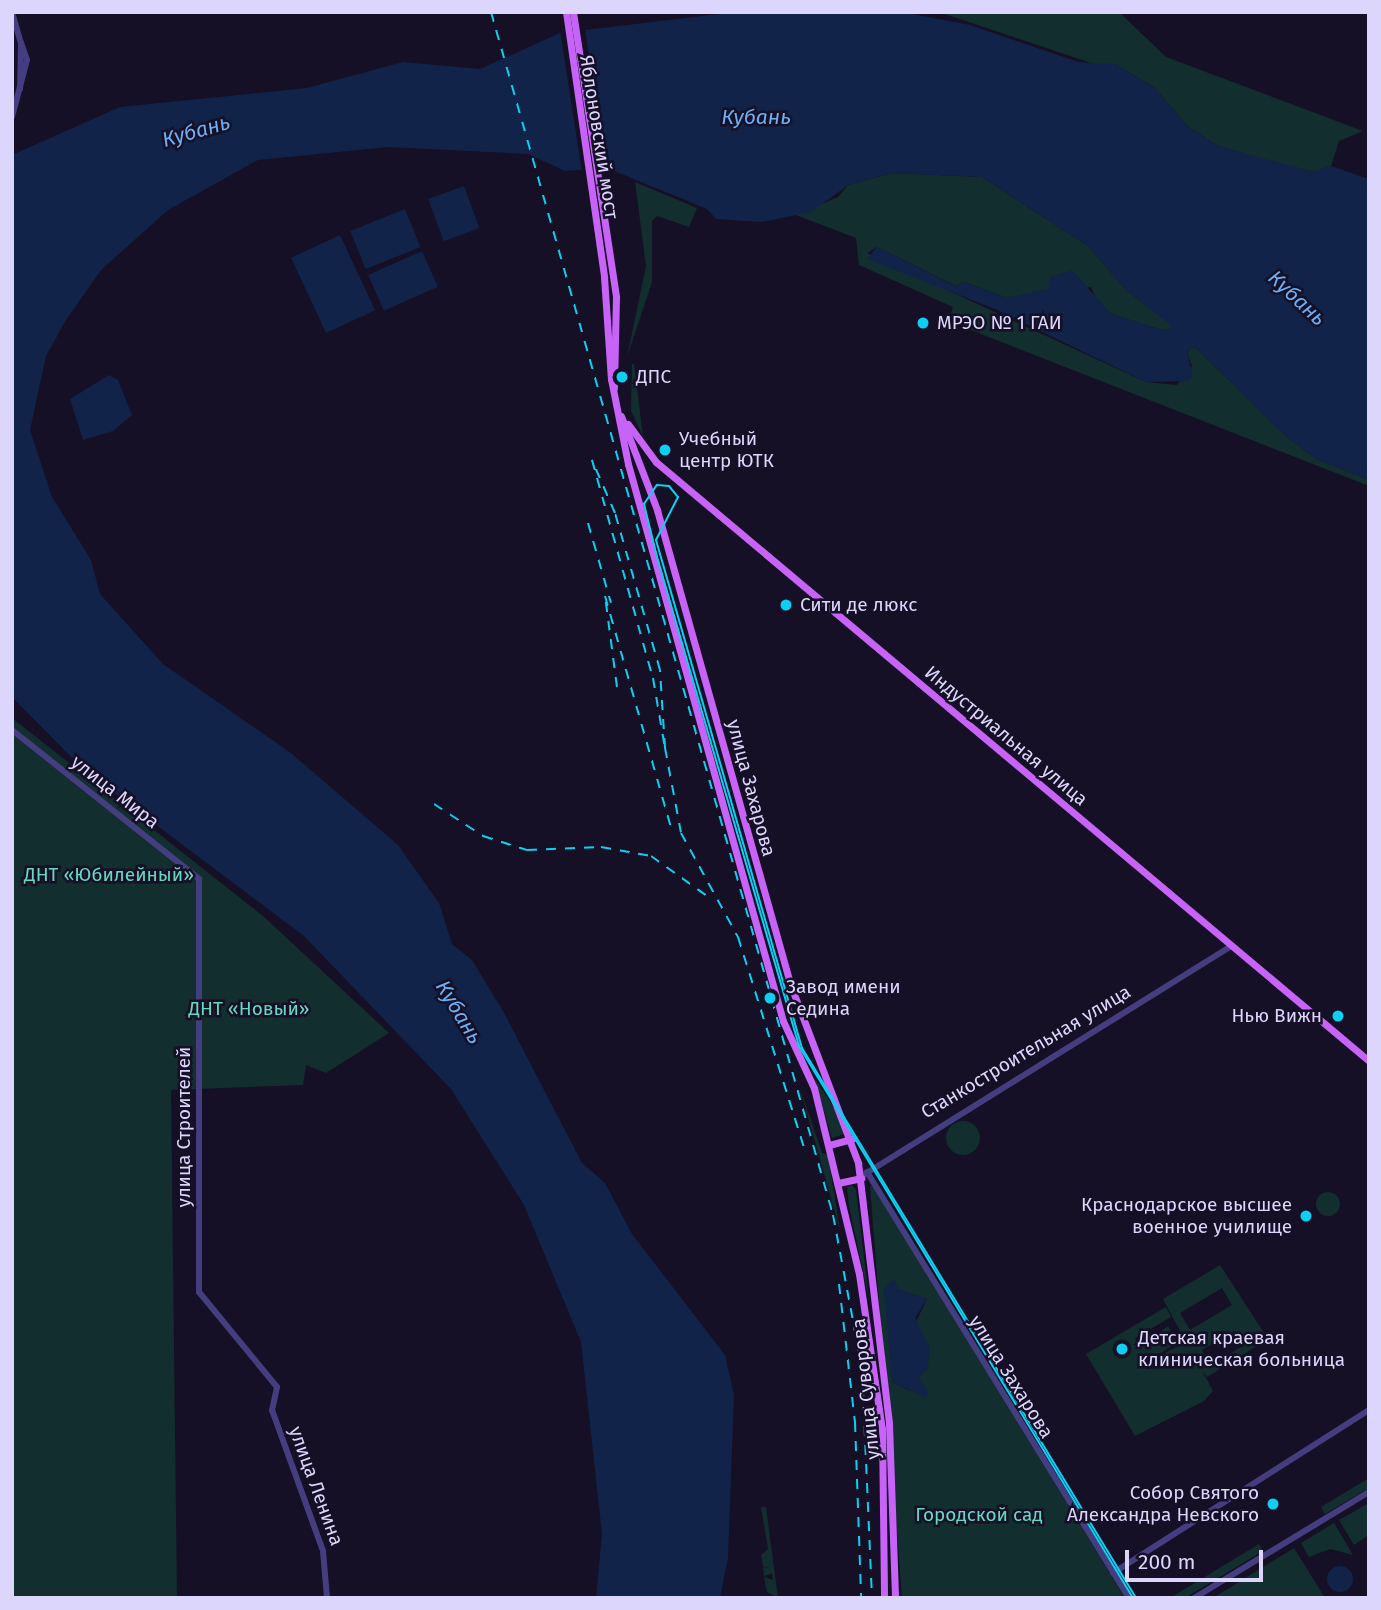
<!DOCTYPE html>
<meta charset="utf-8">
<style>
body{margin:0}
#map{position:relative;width:1381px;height:1610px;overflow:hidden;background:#151025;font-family:"Fira Sans",sans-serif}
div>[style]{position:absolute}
.green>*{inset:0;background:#132e2e}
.round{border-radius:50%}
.water>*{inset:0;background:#112348;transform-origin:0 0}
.pier>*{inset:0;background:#151025}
.minor>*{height:6px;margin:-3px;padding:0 3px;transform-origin:3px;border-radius:3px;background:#443e81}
.major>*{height:7px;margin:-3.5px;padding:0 3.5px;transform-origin:3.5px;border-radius:3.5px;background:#c763f6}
.tram>*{height:2px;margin:-1px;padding:0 1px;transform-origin:1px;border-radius:1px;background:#0dcff1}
.rail>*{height:2px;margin-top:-1px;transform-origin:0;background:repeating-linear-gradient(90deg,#0dcff1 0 10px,transparent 0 19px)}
.dots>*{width:19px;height:19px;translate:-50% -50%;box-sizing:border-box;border:4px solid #151025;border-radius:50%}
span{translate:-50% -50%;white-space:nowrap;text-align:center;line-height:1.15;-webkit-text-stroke:5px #151025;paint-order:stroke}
.street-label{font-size:19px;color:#dcd6fd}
.poi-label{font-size:19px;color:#dcd6fd}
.left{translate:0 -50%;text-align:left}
.right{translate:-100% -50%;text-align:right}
.park-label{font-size:19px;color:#65d9c2}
.water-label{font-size:21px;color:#6aaff7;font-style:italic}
.frame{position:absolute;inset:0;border:14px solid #dcd6fd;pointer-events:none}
.scale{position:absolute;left:1125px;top:1550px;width:138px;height:32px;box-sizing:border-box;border:4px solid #dcd6fd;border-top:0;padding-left:9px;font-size:21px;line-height:24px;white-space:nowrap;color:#dcd6fd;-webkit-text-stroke:5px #151025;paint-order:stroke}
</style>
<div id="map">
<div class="green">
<div style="clip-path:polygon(939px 12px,1119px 12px,1166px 57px,1363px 131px,1339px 141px,1331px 166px,1314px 172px,1274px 162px,1218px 146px,1187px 126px,1155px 88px,1115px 64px,1100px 66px)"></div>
<div style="clip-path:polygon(892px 173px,982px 177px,1088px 246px,1127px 291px,1173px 326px,1165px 331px,1111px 314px,1098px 304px,1091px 287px,1007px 298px,965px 282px,956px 286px,877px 247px,867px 253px,1146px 382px,1177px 385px,1192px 366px,1187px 353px,1194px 346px,1288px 438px,1317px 459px,1369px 480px,1369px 486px,948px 321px,953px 307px,859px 265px,856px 238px,796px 215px,838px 197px,848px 185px)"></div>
<div style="clip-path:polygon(635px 182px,697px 208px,689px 227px,657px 216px,652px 221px,652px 282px,627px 357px,646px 266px)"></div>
<div style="clip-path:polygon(632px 364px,634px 364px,643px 437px,631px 410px)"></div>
<div style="clip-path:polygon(12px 718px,263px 916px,389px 1033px,326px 1073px,306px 1065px,303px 1085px,171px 1090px,177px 1598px,12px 1598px)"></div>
<div style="clip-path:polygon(814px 1077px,835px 1110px,844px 1134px,832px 1138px)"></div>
<div style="clip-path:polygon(799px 1085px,822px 1153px,828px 1155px,840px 1230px)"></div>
<div class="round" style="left:946px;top:1121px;width:34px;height:34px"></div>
<div style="clip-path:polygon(852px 1185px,856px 1190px,869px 1300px,849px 1206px,847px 1187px)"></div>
<div style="clip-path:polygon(evenodd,870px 1186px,873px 1186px,1125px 1598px,902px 1598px,870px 1186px,894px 1281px,897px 1289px,927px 1299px,915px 1324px,929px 1348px,910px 1391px,892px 1382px,894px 1281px)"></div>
<div class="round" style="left:1316px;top:1192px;width:24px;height:24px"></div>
<div style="clip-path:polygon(evenodd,1220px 1265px,1268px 1339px,1207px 1377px,1202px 1370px,1213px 1391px,1204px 1401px,1135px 1436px,1086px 1354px,1166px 1307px,1171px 1317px,1135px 1338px,1140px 1347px,1168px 1326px,1177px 1342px,1148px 1362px,1186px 1342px,1163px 1299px,1220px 1265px,1222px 1288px,1232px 1305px,1190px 1330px,1180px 1313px,1222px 1288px,1220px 1265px,1234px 1331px,1243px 1346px,1210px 1365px,1202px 1350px,1234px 1331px)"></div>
<div style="clip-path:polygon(1369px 1478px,1369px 1488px,1325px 1514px,1321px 1507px)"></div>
<div style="clip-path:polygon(1369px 1503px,1369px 1535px,1354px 1545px,1339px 1520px)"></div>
<div style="clip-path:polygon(761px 1507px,766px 1507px,778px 1598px,767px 1592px,764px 1577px,773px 1580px,772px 1573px,764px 1576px,763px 1567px,771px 1568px,763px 1566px,761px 1555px,768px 1549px)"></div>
<div style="clip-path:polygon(1334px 1523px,1353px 1555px,1330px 1549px,1309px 1557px,1301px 1543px)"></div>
<div style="clip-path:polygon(1259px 1544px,1263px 1551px,1185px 1598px,1170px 1598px)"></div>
<div style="clip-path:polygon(1294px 1548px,1325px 1598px,1213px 1598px)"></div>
</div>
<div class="water">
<div style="clip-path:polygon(736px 12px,902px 12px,970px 25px,1078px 62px,1115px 64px,1155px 88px,1187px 126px,1218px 146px,1314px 172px,1331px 166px,1369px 179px,1369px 480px,1317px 459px,1288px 438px,1194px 346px,1187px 353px,1193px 376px,1188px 381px,1146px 382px,995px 309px,867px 259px,877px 247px,955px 286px,965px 282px,1007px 298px,1048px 289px,1050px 277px,1072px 270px,1111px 314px,1165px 331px,1172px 326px,1127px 291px,1088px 246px,982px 177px,892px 173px,848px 185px,811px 212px,762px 222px,716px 219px,707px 209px,607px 168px,565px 171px,528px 154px,388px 147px,258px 160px,168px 210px,101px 270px,66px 320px,46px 356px,30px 430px,52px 497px,91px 560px,100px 594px,163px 664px,291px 753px,398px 845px,439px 903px,452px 944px,472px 960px,503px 1011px,582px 1163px,605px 1183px,632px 1234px,725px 1355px,734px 1395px,728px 1558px,720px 1598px,596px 1598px,602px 1534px,581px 1342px,524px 1205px,451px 1089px,304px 936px,87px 773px,12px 697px,12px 155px,120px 107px,307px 88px,403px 62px,480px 69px,560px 33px)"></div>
<div style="left:464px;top:186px;width:45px;height:38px;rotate:70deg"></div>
<div style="left:405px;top:209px;width:41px;height:59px;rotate:68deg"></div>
<div style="left:340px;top:235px;width:83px;height:54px;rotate:65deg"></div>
<div style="left:422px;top:251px;width:39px;height:59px;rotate:66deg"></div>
<div style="clip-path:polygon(109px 375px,118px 380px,132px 415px,113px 431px,83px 440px,70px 399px)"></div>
<div style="clip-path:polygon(894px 1279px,898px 1289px,927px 1299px,915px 1318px,929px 1348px,928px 1369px,918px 1378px,929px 1392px,926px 1398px,892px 1382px,884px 1289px)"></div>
<div class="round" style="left:1327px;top:1566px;width:26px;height:26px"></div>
</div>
<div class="pier">
<div style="clip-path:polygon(576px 28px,585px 28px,605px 172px,582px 172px,560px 30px)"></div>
</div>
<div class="minor">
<div style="left:12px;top:12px;width:32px;rotate:74deg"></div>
<div style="left:21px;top:43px;width:46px;rotate:91.2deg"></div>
<div style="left:12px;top:117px;width:59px;rotate:-75.3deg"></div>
<div style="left:27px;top:60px;width:18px;rotate:-109deg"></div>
<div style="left:12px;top:730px;width:239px;rotate:38.5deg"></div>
<div style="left:199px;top:879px;width:413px;rotate:90deg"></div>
<div style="left:199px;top:1292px;width:123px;rotate:50.6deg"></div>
<div style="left:277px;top:1387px;width:24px;rotate:102deg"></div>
<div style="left:272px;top:1410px;width:150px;rotate:70.1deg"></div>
<div style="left:323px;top:1551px;width:47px;rotate:85.1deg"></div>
<div style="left:867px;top:1172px;width:500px;rotate:58.41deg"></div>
<div style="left:865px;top:1174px;width:432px;rotate:-31.9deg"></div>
<div style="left:1113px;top:1573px;width:303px;rotate:-32.5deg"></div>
<div style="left:1194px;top:1598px;width:205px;rotate:-31.2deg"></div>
</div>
<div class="major">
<div style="left:566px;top:12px;width:268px;rotate:81.8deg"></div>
<div style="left:604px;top:277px;width:102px;rotate:86.1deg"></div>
<div style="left:611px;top:379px;width:87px;rotate:78.7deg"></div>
<div style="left:628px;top:464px;width:578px;rotate:74.45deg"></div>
<div style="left:783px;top:1021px;width:74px;rotate:65.2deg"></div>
<div style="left:814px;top:1088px;width:191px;rotate:76.4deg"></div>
<div style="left:859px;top:1274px;width:157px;rotate:81.6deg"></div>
<div style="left:882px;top:1429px;width:169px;rotate:89.3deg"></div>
<div style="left:573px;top:12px;width:288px;rotate:81.4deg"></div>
<div style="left:616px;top:297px;width:91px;rotate:91.3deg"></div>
<div style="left:621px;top:416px;width:101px;rotate:69deg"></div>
<div style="left:657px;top:510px;width:489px;rotate:74.3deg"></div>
<div style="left:789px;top:981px;width:195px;rotate:69.2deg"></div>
<div style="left:858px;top:1163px;width:263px;rotate:83.2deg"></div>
<div style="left:889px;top:1424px;width:174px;rotate:88deg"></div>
<div style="left:628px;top:424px;width:47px;rotate:53.6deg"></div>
<div style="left:656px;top:462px;width:931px;rotate:40.03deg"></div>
<div style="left:829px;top:1145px;width:24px;rotate:-15deg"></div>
<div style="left:838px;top:1183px;width:24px;rotate:-12deg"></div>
</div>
<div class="tram">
<div style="left:1133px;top:1598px;width:645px;rotate:-121.18deg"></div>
<div style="left:799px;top:1046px;width:509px;rotate:-106.19deg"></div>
<div style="left:657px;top:557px;width:55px;rotate:-103.8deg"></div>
<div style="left:644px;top:504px;width:23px;rotate:-56deg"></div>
<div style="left:657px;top:485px;width:12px;rotate:5deg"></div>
<div style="left:669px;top:486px;width:14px;rotate:51deg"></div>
<div style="left:678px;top:497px;width:48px;rotate:117.1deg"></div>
<div style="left:656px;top:540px;width:529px;rotate:73.97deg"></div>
<div style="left:802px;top:1048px;width:643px;rotate:58.73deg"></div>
</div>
<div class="rail">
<div style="left:491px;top:12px;width:1251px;rotate:74.13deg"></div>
<div style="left:833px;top:1215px;width:157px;rotate:79.3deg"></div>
<div style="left:862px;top:1369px;width:229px;rotate:87.5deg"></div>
<div style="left:588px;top:523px;width:83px;rotate:74deg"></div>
<div style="left:617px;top:687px;width:92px;rotate:-97.5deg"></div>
<div style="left:605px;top:596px;width:240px;rotate:74.1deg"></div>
<div style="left:665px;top:748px;width:78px;rotate:-93.7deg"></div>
<div style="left:660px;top:670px;width:163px;rotate:-106deg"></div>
<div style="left:615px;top:513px;width:58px;rotate:-113.5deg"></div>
<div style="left:592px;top:460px;width:226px;rotate:74.4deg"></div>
<div style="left:653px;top:678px;width:71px;rotate:80.3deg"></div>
<div style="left:665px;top:748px;width:86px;rotate:79.3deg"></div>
<div style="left:681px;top:833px;width:119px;rotate:61.3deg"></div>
<div style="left:738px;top:937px;width:221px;rotate:72.6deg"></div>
<div style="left:434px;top:804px;width:59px;rotate:33.1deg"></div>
<div style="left:483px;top:836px;width:46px;rotate:17.7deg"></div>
<div style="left:527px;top:850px;width:74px;rotate:-2.3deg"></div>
<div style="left:601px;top:847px;width:51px;rotate:10.2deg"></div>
<div style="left:651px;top:856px;width:69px;rotate:35.5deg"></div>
<div style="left:839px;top:1284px;width:139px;rotate:83.4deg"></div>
<div style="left:855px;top:1422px;width:176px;rotate:88deg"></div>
</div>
<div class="dots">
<div style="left:923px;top:323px;background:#0dcff1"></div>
<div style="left:622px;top:377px;background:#0dcff1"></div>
<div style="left:665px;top:450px;background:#0dcff1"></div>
<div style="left:786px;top:605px;background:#0dcff1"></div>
<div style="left:770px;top:998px;background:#0dcff1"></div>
<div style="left:1338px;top:1016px;background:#0dcff1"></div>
<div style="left:1306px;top:1216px;background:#0dcff1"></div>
<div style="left:1122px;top:1349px;background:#0dcff1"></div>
<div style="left:1273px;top:1504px;background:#0dcff1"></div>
</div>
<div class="street-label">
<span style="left:599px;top:137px;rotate:81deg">Яблоновский мост</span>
<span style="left:1006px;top:736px;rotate:40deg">Индустриальная улица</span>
<span style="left:751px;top:788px;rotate:75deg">улица Захарова</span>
<span style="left:115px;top:792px;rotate:38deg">улица Мира</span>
<span style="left:1026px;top:1052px;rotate:-31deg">Станкостроительная улица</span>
<span style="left:184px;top:1127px;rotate:-90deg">улица Строителей</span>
<span style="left:1011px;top:1377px;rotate:58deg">улица Захарова</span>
<span style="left:866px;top:1389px;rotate:-96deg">улица Суворова</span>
<span style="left:316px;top:1486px;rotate:70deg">улица Ленина</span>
</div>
<div class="poi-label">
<span class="left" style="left:937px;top:323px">МРЭО № 1 ГАИ</span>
<span class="left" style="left:636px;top:377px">ДПС</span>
<span class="left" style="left:679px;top:450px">Учебный<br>центр ЮТК</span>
<span class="left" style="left:800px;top:605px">Сити де люкс</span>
<span class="left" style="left:786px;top:998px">Завод имени<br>Седина</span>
<span class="right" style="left:1322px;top:1016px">Нью Вижн</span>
<span class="right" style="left:1292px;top:1216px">Краснодарское высшее<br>военное училище</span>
<span class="left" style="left:1138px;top:1349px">Детская краевая<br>клиническая больница</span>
<span class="right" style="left:1259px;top:1504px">Собор Святого<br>Александра Невского</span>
</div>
<div class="park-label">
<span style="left:109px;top:875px">ДНТ «Юбилейный»</span>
<span style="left:249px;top:1009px">ДНТ «Новый»</span>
<span style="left:979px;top:1515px">Городской сад</span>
</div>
<div class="water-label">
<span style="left:756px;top:117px">Кубань</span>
<span style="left:196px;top:131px;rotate:-16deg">Кубань</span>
<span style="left:1297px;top:298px;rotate:43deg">Кубань</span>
<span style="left:459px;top:1012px;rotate:59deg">Кубань</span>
</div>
<div class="frame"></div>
<div class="scale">200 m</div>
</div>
